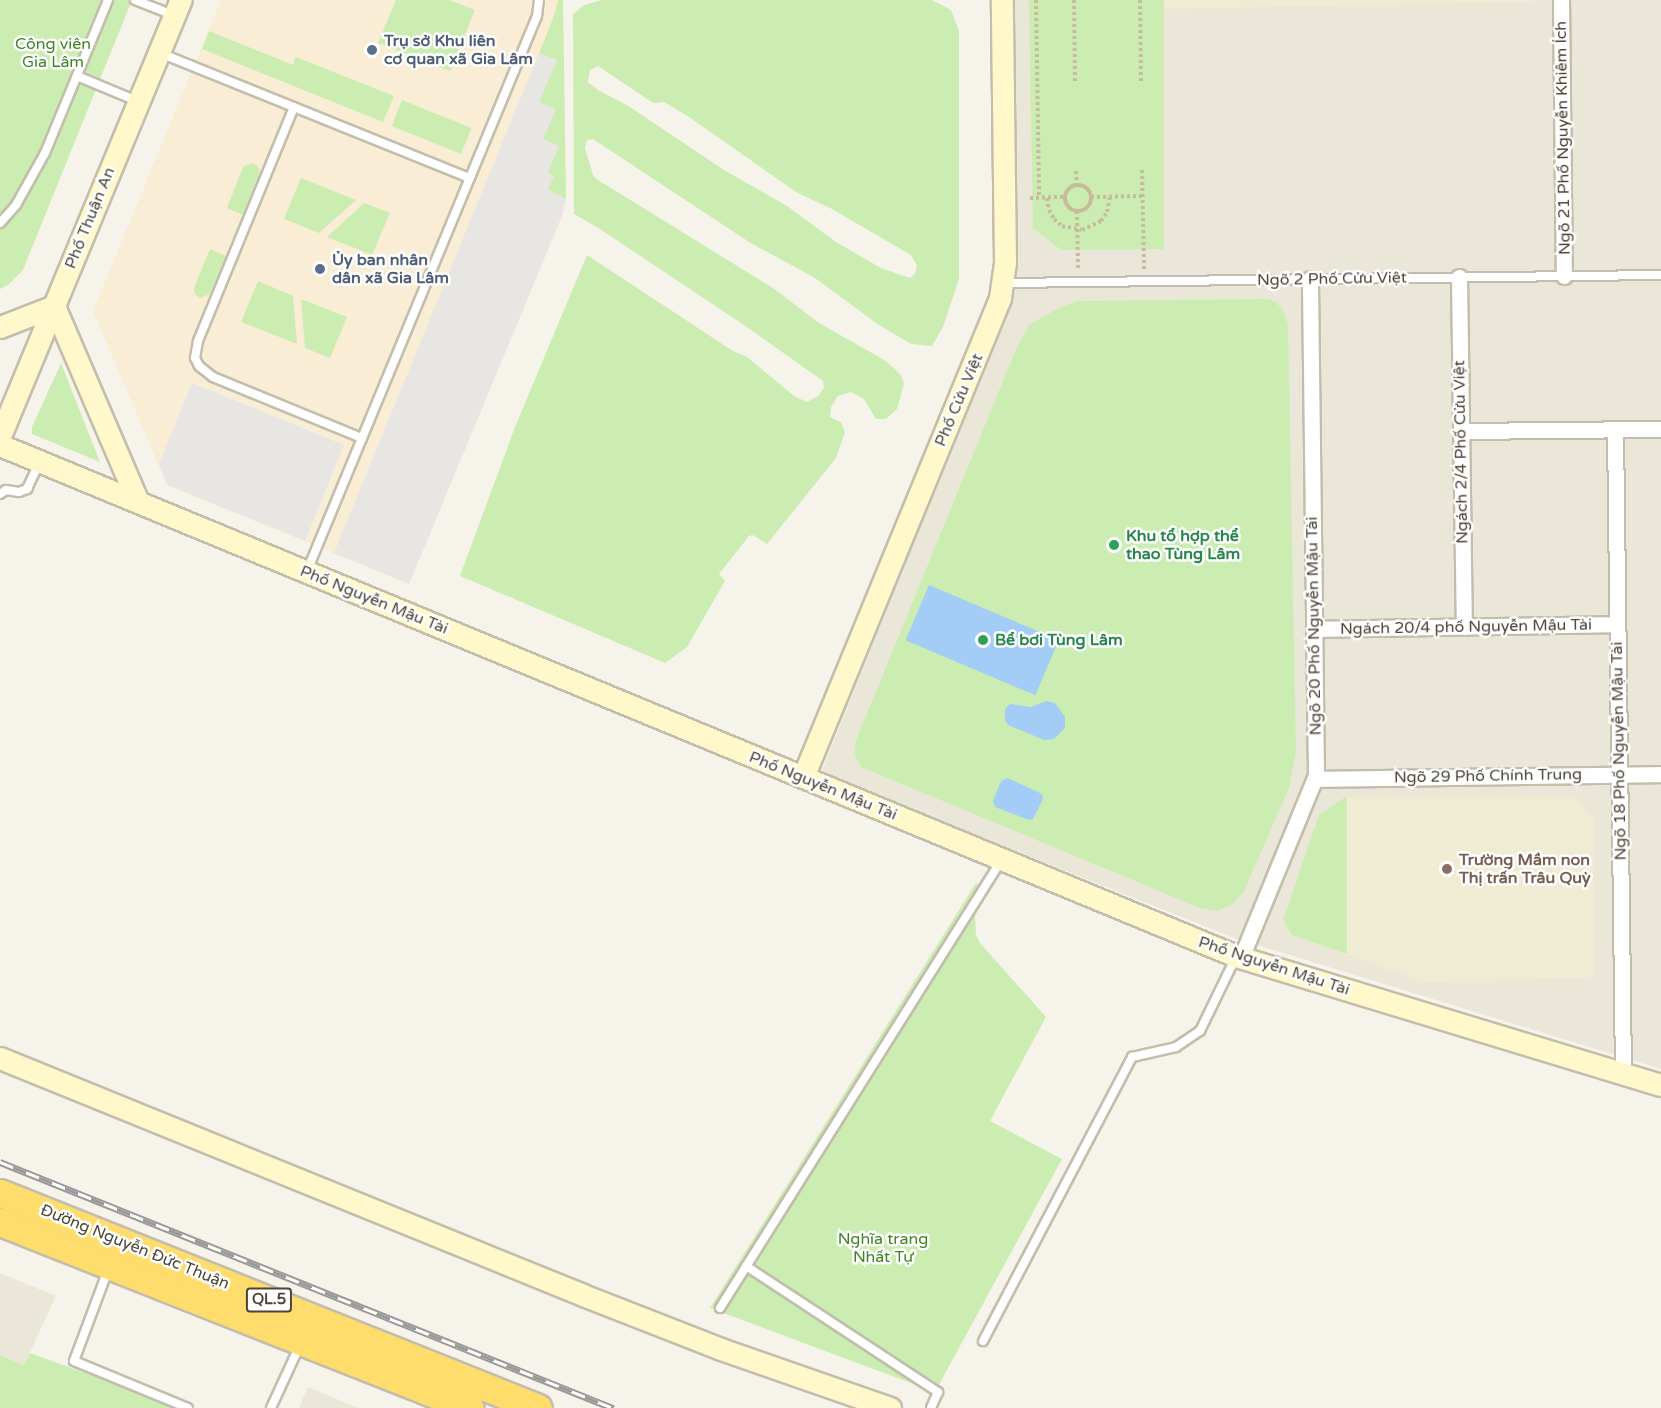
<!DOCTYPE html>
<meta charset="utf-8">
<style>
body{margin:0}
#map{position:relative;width:1661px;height:1408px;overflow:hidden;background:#f6f4ea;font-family:"Varela Round",sans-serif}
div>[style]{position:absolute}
.residential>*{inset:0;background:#eae7d8}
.commercial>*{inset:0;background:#f9edd5}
.education>*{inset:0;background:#f0ebd3}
.green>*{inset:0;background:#cbedb1;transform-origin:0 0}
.parking>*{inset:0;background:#e8e6e2}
.water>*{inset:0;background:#a3ccf6;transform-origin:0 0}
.path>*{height:4px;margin-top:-2px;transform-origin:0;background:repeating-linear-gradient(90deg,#c6bb9c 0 3px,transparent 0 6px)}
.path>.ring{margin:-2px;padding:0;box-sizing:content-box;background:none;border:4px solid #c6bb9c;border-radius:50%}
.roads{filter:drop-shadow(2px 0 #c3bdac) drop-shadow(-2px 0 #c3bdac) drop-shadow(0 2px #c3bdac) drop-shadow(0 -2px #c3bdac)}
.lane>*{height:8px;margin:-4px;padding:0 4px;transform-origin:4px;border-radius:4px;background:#fff}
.street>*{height:15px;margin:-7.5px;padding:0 7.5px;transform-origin:7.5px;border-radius:7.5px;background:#fff}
.secondary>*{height:21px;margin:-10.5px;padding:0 10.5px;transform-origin:10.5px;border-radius:10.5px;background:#fff8cb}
.highway>*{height:27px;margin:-13.5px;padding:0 13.5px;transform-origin:13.5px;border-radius:13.5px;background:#ffdd6c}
.rail>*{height:7px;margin-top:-3.5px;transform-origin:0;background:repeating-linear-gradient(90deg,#fff 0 14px,#999 0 28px);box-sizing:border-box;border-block:2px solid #999}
.dots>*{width:16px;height:16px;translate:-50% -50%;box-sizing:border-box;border:3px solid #fff;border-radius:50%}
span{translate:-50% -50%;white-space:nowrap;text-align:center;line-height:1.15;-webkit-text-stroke:5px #fff;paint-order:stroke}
.shield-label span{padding:2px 4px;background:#fff;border:2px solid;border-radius:4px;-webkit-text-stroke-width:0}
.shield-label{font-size:15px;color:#4b4537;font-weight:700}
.service-label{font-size:16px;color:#4e5e75;font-weight:700}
.left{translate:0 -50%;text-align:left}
.park-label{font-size:16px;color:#3f8325}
.street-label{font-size:16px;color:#4b4537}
.leisure-label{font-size:16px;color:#27864d;font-weight:700}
.education-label{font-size:16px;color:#785e54;font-weight:700}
</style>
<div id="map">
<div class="residential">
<div style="clip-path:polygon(1009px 0,1661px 0,1661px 1069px,1234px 938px,821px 773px,1011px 300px)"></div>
<div style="clip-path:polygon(0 1273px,56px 1296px,24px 1365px,0 1355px)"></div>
<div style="clip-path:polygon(308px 1387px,358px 1408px,299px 1408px)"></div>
</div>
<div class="commercial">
<div style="clip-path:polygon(221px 0,563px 0,566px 199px,562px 216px,409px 584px,167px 485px,93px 311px)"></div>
</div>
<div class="education">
<div style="clip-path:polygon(1164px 0,1537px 0,1537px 1px,1164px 9px)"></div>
<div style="clip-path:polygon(1347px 796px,1574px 797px,1593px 818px,1594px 977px,1425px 982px,1292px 935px,1283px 920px,1319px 815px)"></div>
</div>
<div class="green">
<div style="clip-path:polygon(0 0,132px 0,23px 270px,8px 285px,0 289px)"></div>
<div style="clip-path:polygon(396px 0,449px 0,475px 10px,450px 71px,378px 43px)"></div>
<div style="clip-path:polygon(558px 0,563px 0,566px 199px,548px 190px,539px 102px,539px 53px,554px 16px)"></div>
<div style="clip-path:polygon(evenodd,602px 0,932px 0,951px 10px,959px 31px,959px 279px,943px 327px,932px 346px,911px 344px,879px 325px,815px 278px,749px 242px,599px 143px,593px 139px,587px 140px,585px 148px,593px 175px,598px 180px,773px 288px,819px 323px,886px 361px,901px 375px,904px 384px,897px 409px,886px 419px,876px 419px,864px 399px,851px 392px,838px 396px,831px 407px,830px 417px,841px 422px,845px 432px,836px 458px,767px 544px,753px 535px,749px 536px,719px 574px,725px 581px,687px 647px,665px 663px,460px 576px,515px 427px,587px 255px,733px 351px,747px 357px,794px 396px,807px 402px,818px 396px,824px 388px,823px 381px,744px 325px,600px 229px,574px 214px,573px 14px,584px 5px,602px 0,598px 66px,653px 103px,664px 102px,689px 117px,796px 192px,832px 209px,911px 255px,917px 266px,915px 274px,910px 278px,881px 268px,836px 242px,787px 206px,724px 170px,630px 107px,598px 90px,588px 82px,590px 70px,598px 66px)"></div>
<div style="clip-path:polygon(1029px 0,1164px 0,1164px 249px,1061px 250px,1033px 228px)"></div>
<div style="clip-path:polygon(209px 31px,293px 65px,296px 57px,394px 96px,383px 122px,202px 49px)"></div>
<div style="left:402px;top:100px;width:75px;height:28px;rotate:22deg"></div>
<div style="clip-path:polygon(251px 163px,257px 165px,260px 172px,243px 215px,227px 208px,243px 167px)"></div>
<div style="clip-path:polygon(301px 178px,356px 200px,319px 233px,284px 219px)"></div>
<div style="clip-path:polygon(364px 203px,390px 213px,372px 255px,327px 237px)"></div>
<div style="clip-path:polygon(210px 249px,226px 256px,210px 294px,200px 298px,195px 294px,194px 288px)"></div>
<div style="clip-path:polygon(258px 281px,293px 296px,297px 344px,241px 322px)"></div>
<div style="clip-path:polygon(301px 299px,347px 317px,330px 358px,305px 348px)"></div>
<div style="clip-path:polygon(1269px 299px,1278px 304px,1285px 314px,1288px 327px,1296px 752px,1289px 788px,1244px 891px,1233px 904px,1217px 911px,1200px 908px,861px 767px,855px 755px,855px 743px,1017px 347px,1029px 325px,1059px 308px,1077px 301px)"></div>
<div style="clip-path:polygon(61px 363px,100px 462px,32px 434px,32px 427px)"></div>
<div style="clip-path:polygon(1347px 796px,1347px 954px,1292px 935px,1283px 920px,1319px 815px)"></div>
<div style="clip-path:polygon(976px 883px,989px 890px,975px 915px,976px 935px,980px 943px,1046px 1017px,990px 1121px,1062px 1159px,935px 1392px,710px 1308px)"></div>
<div style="clip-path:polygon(30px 1353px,181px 1408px,0 1408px,0 1355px,24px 1365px)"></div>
</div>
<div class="parking">
<div style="clip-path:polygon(539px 53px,557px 60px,539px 102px,556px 109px,543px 139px,559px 146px,548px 173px,554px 176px,548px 189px,566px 199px,562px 216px,409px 584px,334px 553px)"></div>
<div style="clip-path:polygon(192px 383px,344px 445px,305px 541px,167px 485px,159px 464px)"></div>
</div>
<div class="water">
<div style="left:929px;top:585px;width:141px;height:60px;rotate:23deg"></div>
<div style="clip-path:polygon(1046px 701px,1055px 703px,1065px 717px,1065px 728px,1054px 739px,1044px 740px,1008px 725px,1005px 720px,1005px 709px,1010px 704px,1031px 707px)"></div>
<div style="clip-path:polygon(1007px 778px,1042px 794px,1043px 799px,1033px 819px,1029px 820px,995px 807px,993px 801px,1001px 781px)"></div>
</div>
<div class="path">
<div style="left:1036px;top:0;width:198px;rotate:89.1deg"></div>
<div style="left:1074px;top:0;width:84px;rotate:89.3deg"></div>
<div style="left:1140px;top:0;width:83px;rotate:89.3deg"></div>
<div style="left:1142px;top:170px;width:99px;rotate:88.8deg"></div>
<div style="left:1076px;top:171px;width:14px;rotate:86deg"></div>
<div class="ring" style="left:1065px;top:185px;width:22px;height:22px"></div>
<div style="left:1091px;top:197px;width:51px;rotate:-1.1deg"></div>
<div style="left:1030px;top:198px;width:34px;rotate:-2deg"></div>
<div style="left:1047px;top:198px;width:12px;rotate:81deg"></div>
<div style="left:1049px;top:210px;width:10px;rotate:61deg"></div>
<div style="left:1054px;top:219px;width:11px;rotate:41deg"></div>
<div style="left:1062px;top:226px;width:20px;rotate:11deg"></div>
<div style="left:1082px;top:230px;width:21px;rotate:-25deg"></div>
<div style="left:1101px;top:221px;width:11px;rotate:-56deg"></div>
<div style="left:1107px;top:212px;width:15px;rotate:-79deg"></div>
<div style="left:1077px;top:211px;width:59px;rotate:89deg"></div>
</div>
<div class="roads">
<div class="lane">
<div style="left:135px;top:0;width:41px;rotate:21.5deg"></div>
<div style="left:160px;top:53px;width:334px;rotate:22deg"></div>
<div style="left:77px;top:76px;width:65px;rotate:22.6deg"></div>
<div style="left:294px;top:107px;width:253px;rotate:112.3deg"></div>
<div style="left:198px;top:341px;width:17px;rotate:100deg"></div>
<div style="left:195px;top:358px;width:9px;rotate:63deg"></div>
<div style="left:199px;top:366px;width:18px;rotate:38deg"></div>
<div style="left:213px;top:377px;width:161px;rotate:22.3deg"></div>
<div style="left:0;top:223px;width:24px;rotate:-48deg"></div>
<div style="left:16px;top:205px;width:60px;rotate:-60.9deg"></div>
<div style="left:45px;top:153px;width:165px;rotate:-67.6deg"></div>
<div style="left:1005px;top:283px;width:656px;rotate:-0.7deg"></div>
<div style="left:0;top:494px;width:7px;rotate:-34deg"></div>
<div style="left:6px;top:490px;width:13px;rotate:9deg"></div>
<div style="left:19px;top:492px;width:9px;rotate:-21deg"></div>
<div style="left:27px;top:489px;width:29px;rotate:-65deg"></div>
<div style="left:307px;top:571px;width:601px;rotate:-67.49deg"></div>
<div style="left:537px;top:16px;width:16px;rotate:-83deg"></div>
<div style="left:746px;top:1266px;width:230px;rotate:33.3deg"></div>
<div style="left:938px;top:1392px;width:17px;rotate:114deg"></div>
<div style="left:108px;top:1270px;width:97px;rotate:110.5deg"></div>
<div style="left:74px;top:1361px;width:123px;rotate:22.4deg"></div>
<div style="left:720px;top:1308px;width:528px;rotate:-57.85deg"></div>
<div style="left:983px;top:1341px;width:321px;rotate:-62.3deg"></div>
<div style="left:1132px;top:1057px;width:45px;rotate:-12.8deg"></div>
<div style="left:1176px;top:1047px;width:29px;rotate:-34deg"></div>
<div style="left:1200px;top:1031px;width:80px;rotate:-64.1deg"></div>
<div style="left:271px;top:1408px;width:69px;rotate:-65.3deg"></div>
</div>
<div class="street">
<div style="left:1561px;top:0;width:276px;rotate:89.4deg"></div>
<div style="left:1459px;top:277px;width:350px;rotate:89.2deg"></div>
<div style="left:1615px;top:429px;width:645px;rotate:89.29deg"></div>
<div style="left:1461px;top:431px;width:200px;rotate:-0.6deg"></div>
<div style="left:1314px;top:629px;width:303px;rotate:-0.9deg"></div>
<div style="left:1315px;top:779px;width:346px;rotate:-0.8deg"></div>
<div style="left:1241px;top:958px;width:198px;rotate:-67.7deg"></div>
<div style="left:1316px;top:775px;width:496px;rotate:-90.7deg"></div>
</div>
<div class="secondary">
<div style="left:54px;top:306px;width:213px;rotate:66.8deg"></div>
<div style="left:0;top:327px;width:58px;rotate:-21.3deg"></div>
<div style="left:0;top:436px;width:472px;rotate:-67.5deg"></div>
<div style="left:0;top:445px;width:1337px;rotate:22.46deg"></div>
<div style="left:1236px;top:956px;width:444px;rotate:16.9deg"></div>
<div style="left:803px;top:777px;width:518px;rotate:-67.64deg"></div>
<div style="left:1000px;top:298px;width:35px;rotate:-82deg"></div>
<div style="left:1005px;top:263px;width:263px;rotate:-90.7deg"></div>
<div style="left:0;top:1058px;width:629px;rotate:22.12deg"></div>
<div style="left:583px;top:1295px;width:148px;rotate:21.4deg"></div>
<div style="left:721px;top:1349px;width:179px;rotate:19.2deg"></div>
</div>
<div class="highway">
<div style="left:0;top:1193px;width:579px;rotate:21.78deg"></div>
<div style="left:0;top:1222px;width:505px;rotate:21.59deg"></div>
</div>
</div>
<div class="rail">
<div style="left:0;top:1162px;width:661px;rotate:21.87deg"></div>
</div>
<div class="dots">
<div style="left:372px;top:50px;background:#5c6f8a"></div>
<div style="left:320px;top:269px;background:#5c6f8a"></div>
<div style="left:1114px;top:545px;background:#2e9e5b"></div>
<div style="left:983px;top:640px;background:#2e9e5b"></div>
<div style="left:1447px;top:869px;background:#8d6e63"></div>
</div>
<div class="shield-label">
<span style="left:269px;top:1300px">QL.5</span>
</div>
<div class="service-label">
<span class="left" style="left:384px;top:50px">Trụ sở Khu liên<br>cơ quan xã Gia Lâm</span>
<span class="left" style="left:332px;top:269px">Ủy ban nhân<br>dân xã Gia Lâm</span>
</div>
<div class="park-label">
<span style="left:53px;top:53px">Công viên<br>Gia Lâm</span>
<span style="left:883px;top:1248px">Nghĩa trang<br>Nhất Tự</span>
</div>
<div class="street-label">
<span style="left:1563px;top:138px;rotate:-91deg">Ngõ 21 Phố Nguyễn Khiêm Ích</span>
<span style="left:90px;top:218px;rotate:-68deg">Phố Thuận An</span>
<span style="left:1332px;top:279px;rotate:-1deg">Ngõ 2 Phố Cửu Việt</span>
<span style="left:959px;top:400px;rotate:-67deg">Phố Cửu Việt</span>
<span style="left:1461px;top:452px;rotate:-91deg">Ngách 2/4 Phố Cửu Việt</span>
<span style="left:374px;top:600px;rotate:22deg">Phố Nguyễn Mậu Tài</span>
<span style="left:1314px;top:626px;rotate:-91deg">Ngõ 20 Phố Nguyễn Mậu Tài</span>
<span style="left:1466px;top:627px;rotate:-1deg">Ngách 20/4 phố Nguyễn Mậu Tài</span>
<span style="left:1619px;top:751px;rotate:-91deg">Ngõ 18 Phố Nguyễn Mậu Tài</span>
<span style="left:1488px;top:776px;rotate:-1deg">Ngõ 29 Phố Chính Trung</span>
<span style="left:823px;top:786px;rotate:22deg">Phố Nguyễn Mậu Tài</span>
<span style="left:1274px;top:966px;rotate:18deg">Phố Nguyễn Mậu Tài</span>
<span style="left:135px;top:1247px;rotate:22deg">Đường Nguyễn Đức Thuận</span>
</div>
<div class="leisure-label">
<span class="left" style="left:1126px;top:545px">Khu tổ hợp thể<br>thao Tùng Lâm</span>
<span class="left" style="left:995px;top:640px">Bể bơi Tùng Lâm</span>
</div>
<div class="education-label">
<span class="left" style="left:1459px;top:869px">Trường Mầm non<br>Thị trấn Trâu Quỳ</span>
</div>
</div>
